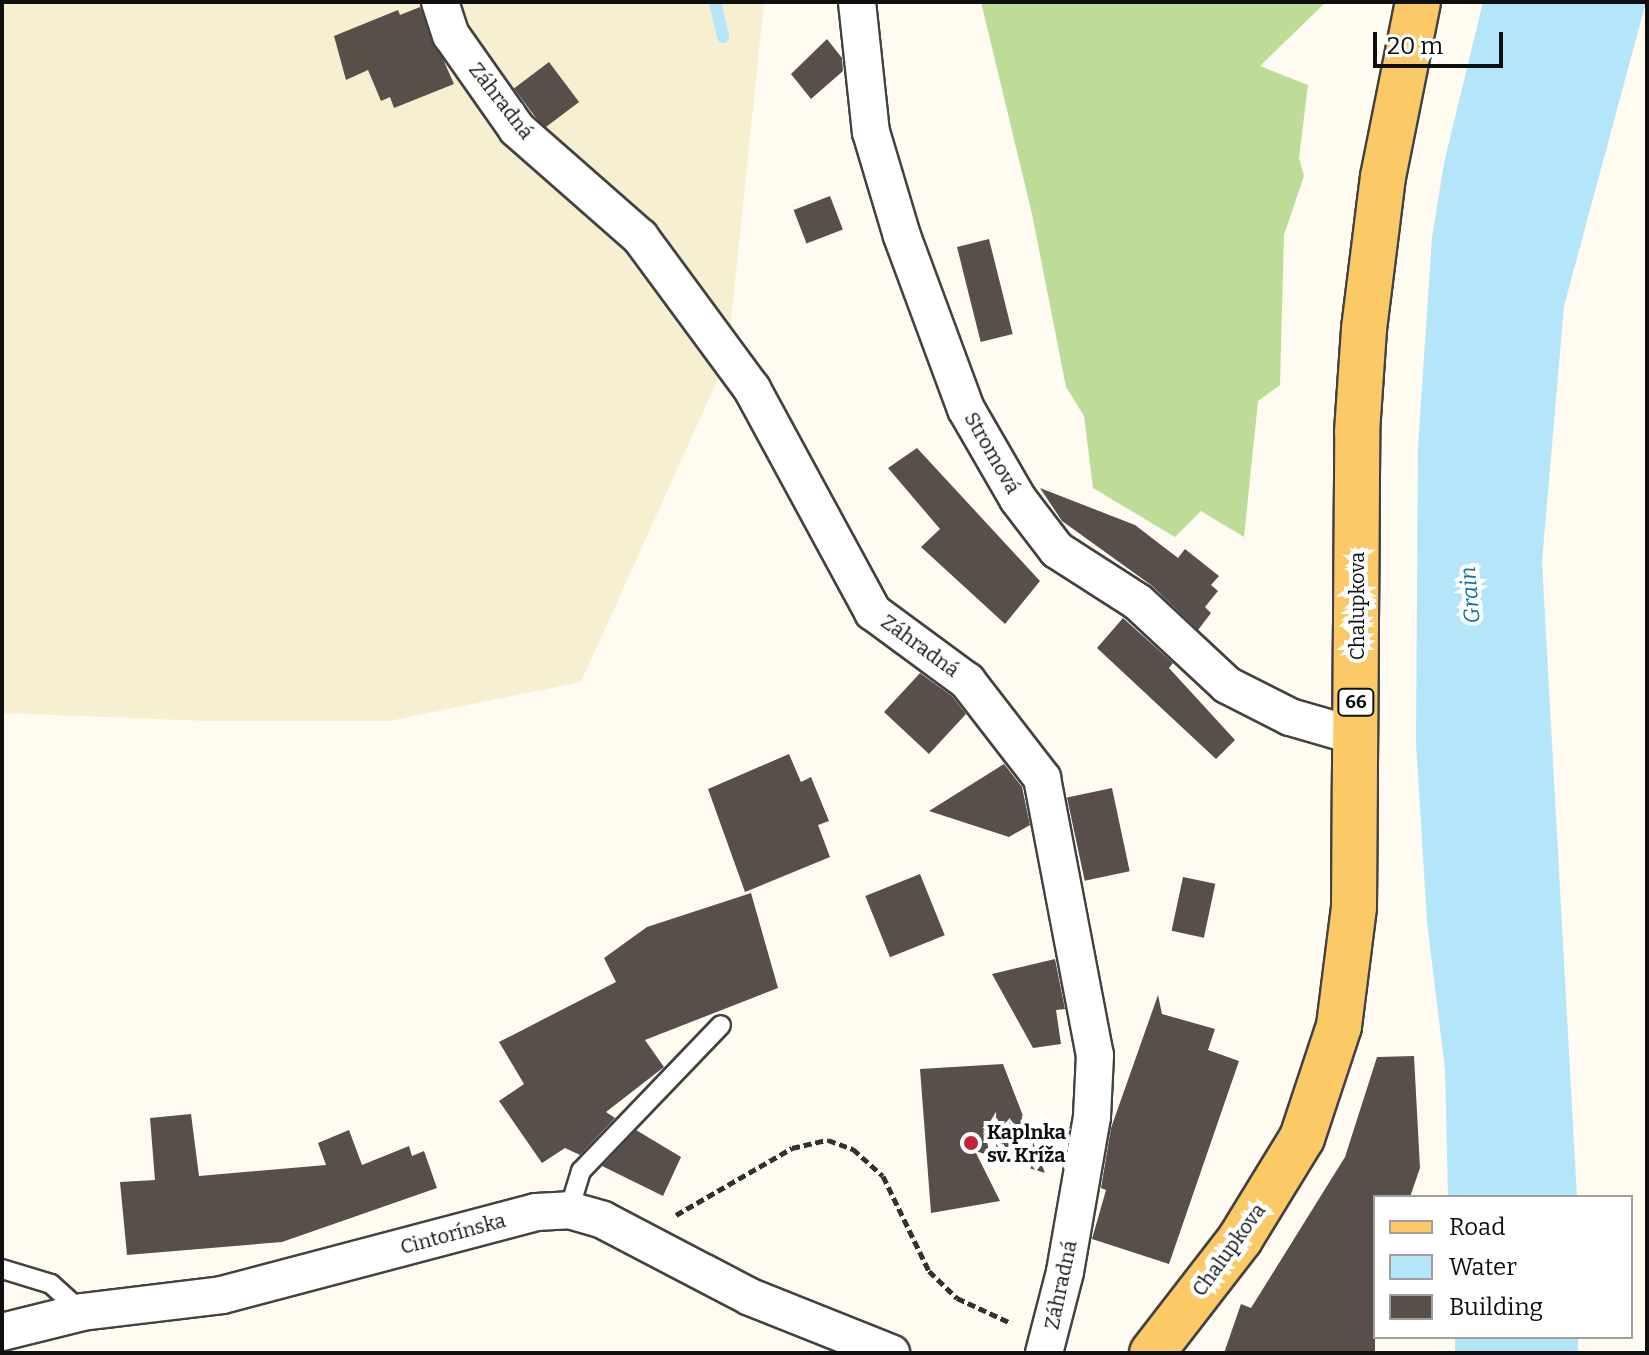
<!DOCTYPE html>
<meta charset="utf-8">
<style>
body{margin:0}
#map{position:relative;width:1649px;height:1355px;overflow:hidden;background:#fffbf1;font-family:Bitter,serif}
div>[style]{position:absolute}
.farmland>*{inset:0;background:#f6efd0}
.forest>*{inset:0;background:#bddc98}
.water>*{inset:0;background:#b5e5f8;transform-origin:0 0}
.stream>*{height:12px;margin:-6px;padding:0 6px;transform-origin:6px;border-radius:6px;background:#b5e5f8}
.building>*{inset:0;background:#584f4b;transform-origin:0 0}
.path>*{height:5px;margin-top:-2.5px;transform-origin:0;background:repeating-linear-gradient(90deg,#313131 0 8px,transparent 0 12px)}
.roads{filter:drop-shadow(2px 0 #424242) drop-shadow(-2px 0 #424242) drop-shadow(0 2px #424242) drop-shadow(0 -2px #424242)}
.lane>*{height:18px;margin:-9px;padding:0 9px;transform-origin:9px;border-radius:9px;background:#fff}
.street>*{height:36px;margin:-18px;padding:0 18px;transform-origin:18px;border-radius:18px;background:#fff}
.primary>*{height:44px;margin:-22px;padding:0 22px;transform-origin:22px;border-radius:22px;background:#fbc965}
.dots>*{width:22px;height:22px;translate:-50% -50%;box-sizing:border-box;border:4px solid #fff;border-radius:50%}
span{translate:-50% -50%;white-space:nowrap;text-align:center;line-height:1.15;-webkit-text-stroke:8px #fff;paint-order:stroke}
.shield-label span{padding:2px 6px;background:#fff;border:2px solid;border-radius:6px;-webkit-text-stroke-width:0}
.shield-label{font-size:18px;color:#0f0f0f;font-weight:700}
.street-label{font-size:20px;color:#0f0f0f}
.poi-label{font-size:20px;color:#0f0f0f;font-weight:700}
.left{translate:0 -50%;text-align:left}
.water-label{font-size:22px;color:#1473a5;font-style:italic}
.frame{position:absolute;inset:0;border:4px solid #0f0f0f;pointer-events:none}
.legend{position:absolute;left:1373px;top:1195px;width:260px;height:144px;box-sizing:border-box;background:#fff;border:2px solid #9f9f9f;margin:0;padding:10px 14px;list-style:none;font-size:24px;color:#0f0f0f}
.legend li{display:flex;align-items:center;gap:16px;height:40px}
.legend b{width:40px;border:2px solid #9f9f9f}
.scale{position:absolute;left:1373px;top:32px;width:130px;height:36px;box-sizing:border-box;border:4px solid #0f0f0f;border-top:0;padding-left:10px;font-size:24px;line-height:28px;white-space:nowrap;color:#0f0f0f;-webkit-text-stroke:6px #fff;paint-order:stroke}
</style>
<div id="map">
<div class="farmland">
<div style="clip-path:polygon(2px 2px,764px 2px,727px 359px,581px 682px,389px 721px,209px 721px,2px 713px)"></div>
</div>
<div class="forest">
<div style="clip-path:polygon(981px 2px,1326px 2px,1260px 66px,1308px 85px,1299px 158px,1304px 176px,1284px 235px,1280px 385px,1258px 401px,1244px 537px,1201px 511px,1175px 537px,1093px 488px,1084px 416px,1066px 387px,1032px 214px)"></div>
</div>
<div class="water">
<div style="clip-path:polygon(1483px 2px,1646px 2px,1564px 306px,1542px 562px,1577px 1197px,1448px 1197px,1445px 1069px,1427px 922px,1416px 743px,1418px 446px,1432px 238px,1444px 163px)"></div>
<div style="left:1455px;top:1337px;width:123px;height:16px"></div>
</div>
<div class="stream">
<div style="left:715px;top:2px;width:36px;rotate:77deg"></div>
</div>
<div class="building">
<div style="clip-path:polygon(420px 7px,454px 84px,394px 108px,390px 97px,381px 101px,368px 70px,346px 80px,334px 36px,398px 10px,400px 15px)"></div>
<div style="clip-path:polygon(827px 39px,842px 58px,843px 71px,811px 99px,791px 74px)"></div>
<div style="left:549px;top:62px;width:50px;height:44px;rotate:53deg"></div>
<div style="left:830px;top:196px;width:36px;height:39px;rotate:69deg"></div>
<div style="left:989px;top:239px;width:98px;height:33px;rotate:76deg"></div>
<div style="clip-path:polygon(917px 448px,1040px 581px,1005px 624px,921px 547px,940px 529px,888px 468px)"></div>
<div style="clip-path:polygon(1040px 488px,1135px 525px,1178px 558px,1185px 549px,1219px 576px,1211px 585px,1218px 591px,1205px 607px,1211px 613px,1198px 630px,1151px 585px,1062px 521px)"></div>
<div style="clip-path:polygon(1123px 618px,1173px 663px,1169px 668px,1235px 740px,1216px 759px,1097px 648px)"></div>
<div style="clip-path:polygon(920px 673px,952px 696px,966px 714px,929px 754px,884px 712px)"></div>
<div style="clip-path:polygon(789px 754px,801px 782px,811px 777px,829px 821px,818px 825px,830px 857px,745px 892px,708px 789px)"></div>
<div style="clip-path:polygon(1004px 764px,1022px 787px,1030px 825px,1009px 837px,929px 811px)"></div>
<div style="left:1112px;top:788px;width:85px;height:46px;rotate:78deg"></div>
<div style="left:920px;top:874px;width:66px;height:59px;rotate:68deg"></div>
<div style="left:1183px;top:877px;width:33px;height:55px;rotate:12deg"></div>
<div style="clip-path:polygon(751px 893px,778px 988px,645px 1040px,664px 1067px,606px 1112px,615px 1118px,580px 1155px,565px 1148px,542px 1163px,499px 1101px,524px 1084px,499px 1042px,616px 982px,604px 958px,647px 927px)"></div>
<div style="clip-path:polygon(1055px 959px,1065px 1009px,1056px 1010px,1061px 1044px,1033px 1048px,992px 974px)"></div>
<div style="clip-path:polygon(1158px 995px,1162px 1014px,1215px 1029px,1208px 1050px,1239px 1061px,1169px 1264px,1092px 1239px,1106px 1190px,1101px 1188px,1111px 1128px)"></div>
<div style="clip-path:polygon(1414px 1056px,1420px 1168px,1410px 1197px,1375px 1197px,1375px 1353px,1224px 1353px,1241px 1304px,1251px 1308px,1345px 1157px,1377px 1057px)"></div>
<div style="clip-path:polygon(1003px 1064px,1045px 1173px,975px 1151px,1000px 1201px,931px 1213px,920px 1069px)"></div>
<div style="clip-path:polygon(191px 1114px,199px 1176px,326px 1165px,318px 1143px,349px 1130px,362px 1165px,409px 1146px,412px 1156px,424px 1151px,437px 1188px,282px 1242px,127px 1255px,120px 1182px,155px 1180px,150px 1118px)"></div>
<div style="clip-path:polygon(636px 1130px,681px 1157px,663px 1196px,602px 1166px)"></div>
</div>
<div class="path">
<div style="left:676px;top:1215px;width:134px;rotate:-30deg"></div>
<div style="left:792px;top:1148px;width:37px;rotate:-13deg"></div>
<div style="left:828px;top:1140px;width:27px;rotate:20deg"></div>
<div style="left:853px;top:1149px;width:40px;rotate:42deg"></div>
<div style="left:883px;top:1176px;width:106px;rotate:64.2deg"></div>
<div style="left:929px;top:1271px;width:39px;rotate:44deg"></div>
<div style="left:957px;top:1298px;width:60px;rotate:24.8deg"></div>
</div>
<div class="roads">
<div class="lane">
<div style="left:569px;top:1210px;width:41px;rotate:-72.9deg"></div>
<div style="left:581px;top:1171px;width:202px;rotate:-46.2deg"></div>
<div style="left:2px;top:1269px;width:51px;rotate:17deg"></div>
<div style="left:51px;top:1284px;width:42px;rotate:42.1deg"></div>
</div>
<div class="street">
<div style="left:440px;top:2px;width:35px;rotate:72deg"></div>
<div style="left:451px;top:35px;width:115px;rotate:54.9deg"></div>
<div style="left:517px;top:129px;width:164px;rotate:41.3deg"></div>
<div style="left:640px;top:237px;width:189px;rotate:53.6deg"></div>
<div style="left:752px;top:389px;width:254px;rotate:61.5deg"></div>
<div style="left:873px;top:612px;width:117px;rotate:36.3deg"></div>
<div style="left:967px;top:681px;width:123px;rotate:52.3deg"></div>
<div style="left:1042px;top:778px;width:282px;rotate:79.2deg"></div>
<div style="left:1095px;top:1055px;width:62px;rotate:92.8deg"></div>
<div style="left:1092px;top:1117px;width:157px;rotate:99.9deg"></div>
<div style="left:1065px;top:1272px;width:84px;rotate:104.5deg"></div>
<div style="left:857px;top:2px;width:131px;rotate:83.9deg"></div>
<div style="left:871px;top:132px;width:109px;rotate:73.4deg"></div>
<div style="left:902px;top:236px;width:184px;rotate:69.7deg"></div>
<div style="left:966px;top:409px;width:104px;rotate:60deg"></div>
<div style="left:1018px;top:499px;width:64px;rotate:52.6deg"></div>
<div style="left:1057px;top:550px;width:96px;rotate:32.7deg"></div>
<div style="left:1138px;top:602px;width:122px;rotate:43deg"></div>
<div style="left:1227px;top:685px;width:71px;rotate:26.9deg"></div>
<div style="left:1290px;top:717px;width:69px;rotate:16.1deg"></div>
<div style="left:2px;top:1332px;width:82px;rotate:-14deg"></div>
<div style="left:82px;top:1312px;width:141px;rotate:-6.9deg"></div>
<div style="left:222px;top:1295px;width:325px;rotate:-14.8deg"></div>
<div style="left:536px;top:1212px;width:33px;rotate:-3deg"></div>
<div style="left:569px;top:1210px;width:35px;rotate:16deg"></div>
<div style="left:603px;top:1220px;width:166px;rotate:27.6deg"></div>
<div style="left:750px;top:1297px;width:152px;rotate:21.7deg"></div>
</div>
<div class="primary">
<div style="left:1152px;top:1353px;width:144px;rotate:-52.3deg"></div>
<div style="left:1240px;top:1239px;width:119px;rotate:-58.5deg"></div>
<div style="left:1302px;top:1138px;width:118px;rotate:-71.7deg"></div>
<div style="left:1339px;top:1026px;width:120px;rotate:-82.8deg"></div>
<div style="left:1354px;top:907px;width:475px;rotate:-89.6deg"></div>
<div style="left:1357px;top:432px;width:103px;rotate:-86.1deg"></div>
<div style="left:1364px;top:329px;width:153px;rotate:-82.9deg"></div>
<div style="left:1383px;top:177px;width:178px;rotate:-78.7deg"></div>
</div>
</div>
<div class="dots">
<div style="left:971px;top:1143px;background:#c32339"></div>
</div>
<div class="shield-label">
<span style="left:1356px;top:702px">66</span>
</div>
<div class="street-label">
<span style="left:501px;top:101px;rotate:52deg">Záhradná</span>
<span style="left:992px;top:453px;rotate:60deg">Stromová</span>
<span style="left:1357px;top:606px;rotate:-90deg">Chalupkova</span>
<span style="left:920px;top:646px;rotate:36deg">Záhradná</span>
<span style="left:453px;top:1234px;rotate:-15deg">Cintorínska</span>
<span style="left:1229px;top:1250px;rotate:-54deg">Chalupkova</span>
<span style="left:1061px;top:1285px;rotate:-78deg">Záhradná</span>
</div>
<div class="poi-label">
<span class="left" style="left:987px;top:1144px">Kaplnka<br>sv. Kríža</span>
</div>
<div class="water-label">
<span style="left:1470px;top:595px;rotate:-95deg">Grain</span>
</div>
<div class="frame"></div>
<ul class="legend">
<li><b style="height:10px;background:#fbc965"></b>Road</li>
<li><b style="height:22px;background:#b5e5f8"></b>Water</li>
<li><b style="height:22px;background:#584f4b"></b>Building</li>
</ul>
<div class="scale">20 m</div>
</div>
